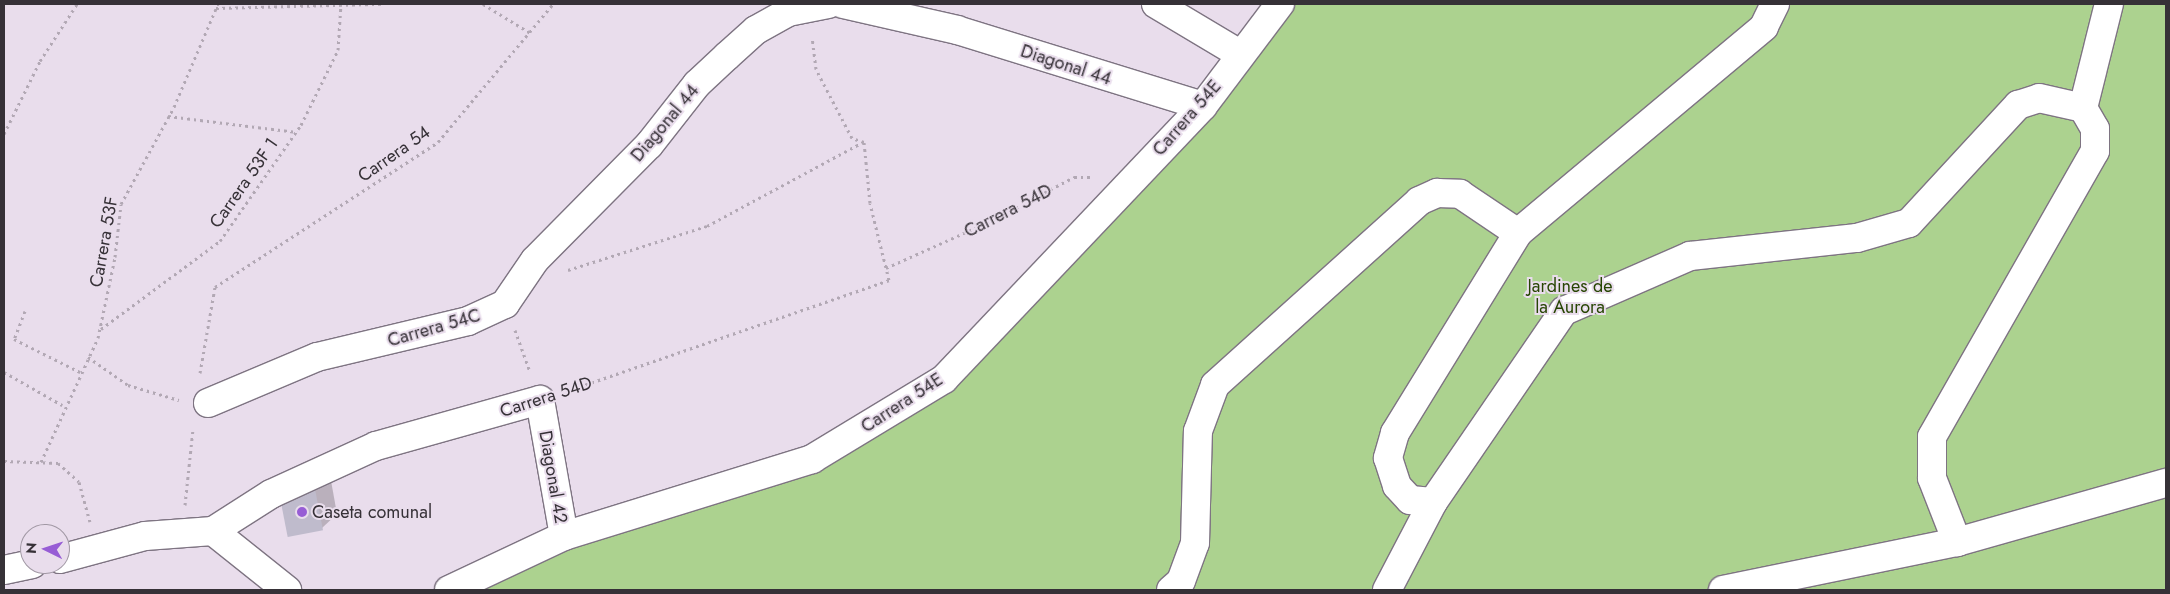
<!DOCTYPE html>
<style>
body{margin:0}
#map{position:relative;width:2170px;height:594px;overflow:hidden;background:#e9ddec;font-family:Jost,sans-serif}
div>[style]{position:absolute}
.green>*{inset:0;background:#acd28f}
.shadow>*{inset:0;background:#0003}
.building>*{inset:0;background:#bfbbcc;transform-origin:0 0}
.path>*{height:3px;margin-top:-1.5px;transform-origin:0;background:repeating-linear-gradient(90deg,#b2a8b4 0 2.5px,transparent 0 6.5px)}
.roads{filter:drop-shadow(1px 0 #7e7482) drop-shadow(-1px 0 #7e7482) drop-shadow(0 1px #7e7482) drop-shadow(0 -1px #7e7482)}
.minor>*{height:28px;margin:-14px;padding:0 14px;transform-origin:14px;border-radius:14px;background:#fff}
.dots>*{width:14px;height:14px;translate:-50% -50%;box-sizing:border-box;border:2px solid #e9ddec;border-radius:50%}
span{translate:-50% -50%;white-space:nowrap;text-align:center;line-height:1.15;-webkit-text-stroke:4px #e9ddec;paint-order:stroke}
.street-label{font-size:18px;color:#363137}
.park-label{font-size:18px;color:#274503}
.poi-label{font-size:18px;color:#363137}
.left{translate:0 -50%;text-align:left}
.frame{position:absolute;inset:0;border:5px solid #363137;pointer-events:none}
.north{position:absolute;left:20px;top:524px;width:50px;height:50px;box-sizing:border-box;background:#e9ddec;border:1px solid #a198a4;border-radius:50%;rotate:274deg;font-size:14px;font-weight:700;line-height:20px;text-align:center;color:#363137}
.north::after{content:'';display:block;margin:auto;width:18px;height:22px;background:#975dd5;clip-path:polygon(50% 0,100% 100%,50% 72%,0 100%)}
</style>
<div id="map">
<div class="green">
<div style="clip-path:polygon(1280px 4px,2166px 4px,2166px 590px,449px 590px,812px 459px,944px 379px)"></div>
</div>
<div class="shadow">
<div style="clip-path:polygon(330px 475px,337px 514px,322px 528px,282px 495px)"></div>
</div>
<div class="building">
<div style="left:315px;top:489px;width:42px;height:36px;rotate:79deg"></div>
</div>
<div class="path">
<div style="left:483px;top:4px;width:57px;rotate:31.5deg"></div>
<div style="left:216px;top:8px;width:169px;rotate:-1.4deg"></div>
<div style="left:168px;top:116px;width:130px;rotate:7.1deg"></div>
<div style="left:4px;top:134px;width:81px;rotate:-63.7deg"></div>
<div style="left:40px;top:61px;width:68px;rotate:-57deg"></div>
<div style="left:886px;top:268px;width:117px;rotate:-24.2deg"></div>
<div style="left:993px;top:220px;width:92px;rotate:-28deg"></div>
<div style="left:1074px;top:177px;width:20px"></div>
<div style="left:568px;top:270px;width:146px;rotate:-17.6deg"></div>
<div style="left:707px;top:226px;width:177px;rotate:-28.3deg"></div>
<div style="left:25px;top:311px;width:30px;rotate:111deg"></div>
<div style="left:14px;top:339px;width:74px;rotate:26.6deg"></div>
<div style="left:101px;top:329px;width:148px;rotate:-36.5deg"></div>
<div style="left:220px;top:241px;width:141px;rotate:-55.1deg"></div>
<div style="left:301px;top:125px;width:84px;rotate:-63.7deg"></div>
<div style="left:338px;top:50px;width:46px;rotate:-86.3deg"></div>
<div style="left:515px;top:330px;width:45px;rotate:70.3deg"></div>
<div style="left:88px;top:357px;width:49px;rotate:35deg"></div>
<div style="left:128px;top:385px;width:53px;rotate:16.4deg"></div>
<div style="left:4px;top:372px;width:67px;rotate:29.6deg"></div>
<div style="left:200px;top:373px;width:87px;rotate:-80.1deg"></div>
<div style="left:215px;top:287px;width:266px;rotate:-33deg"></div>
<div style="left:438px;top:142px;width:180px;rotate:-50.2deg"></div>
<div style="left:567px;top:391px;width:341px;rotate:-19deg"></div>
<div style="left:889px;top:280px;width:79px;rotate:-103.9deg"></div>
<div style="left:870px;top:203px;width:61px;rotate:-95.6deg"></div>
<div style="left:864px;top:142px;width:13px;rotate:-162deg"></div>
<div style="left:852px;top:138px;width:78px;rotate:-117.6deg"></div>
<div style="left:816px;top:69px;width:31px;rotate:-97deg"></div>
<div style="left:4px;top:461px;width:54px;rotate:2.1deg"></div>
<div style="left:58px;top:463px;width:28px;rotate:42deg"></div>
<div style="left:79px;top:482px;width:41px;rotate:74.6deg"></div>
<div style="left:41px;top:462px;width:136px;rotate:-65.3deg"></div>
<div style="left:98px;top:338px;width:83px;rotate:-78.1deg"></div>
<div style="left:115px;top:257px;width:53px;rotate:-83.5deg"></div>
<div style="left:121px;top:204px;width:111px;rotate:-61.3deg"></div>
<div style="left:174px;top:107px;width:112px;rotate:-66.9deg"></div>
<div style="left:185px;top:505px;width:76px;rotate:-84deg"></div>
</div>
<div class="roads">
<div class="minor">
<div style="left:843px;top:4px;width:117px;rotate:12.8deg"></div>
<div style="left:957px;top:30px;width:257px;rotate:17.2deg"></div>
<div style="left:1156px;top:4px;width:98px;rotate:30.8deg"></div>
<div style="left:1775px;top:4px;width:25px;rotate:116deg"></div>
<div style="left:1764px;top:27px;width:321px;rotate:140.1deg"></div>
<div style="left:1518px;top:233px;width:235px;rotate:121.6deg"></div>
<div style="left:1395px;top:433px;width:26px;rotate:106deg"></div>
<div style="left:1388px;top:458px;width:29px;rotate:72deg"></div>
<div style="left:1397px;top:486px;width:19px;rotate:47deg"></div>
<div style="left:1410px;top:500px;width:23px;rotate:5deg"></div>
<div style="left:1433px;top:502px;width:232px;rotate:-55.6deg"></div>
<div style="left:1564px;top:311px;width:137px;rotate:-23.6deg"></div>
<div style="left:1690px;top:256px;width:168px;rotate:-6.2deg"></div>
<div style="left:1857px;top:238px;width:54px;rotate:-16.1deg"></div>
<div style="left:1909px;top:223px;width:161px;rotate:-47.3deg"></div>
<div style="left:2018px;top:105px;width:22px;rotate:-18deg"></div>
<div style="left:2039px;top:98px;width:45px;rotate:12.8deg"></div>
<div style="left:2083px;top:108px;width:24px;rotate:60deg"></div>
<div style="left:2095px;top:129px;width:22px;rotate:90deg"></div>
<div style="left:2095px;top:151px;width:329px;rotate:119.7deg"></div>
<div style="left:1932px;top:437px;width:41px;rotate:90deg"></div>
<div style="left:1932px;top:478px;width:69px;rotate:68.7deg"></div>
<div style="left:1957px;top:542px;width:217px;rotate:-15.8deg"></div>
<div style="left:2083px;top:108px;width:107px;rotate:-76deg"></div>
<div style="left:208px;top:403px;width:118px;rotate:-22.9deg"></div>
<div style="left:317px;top:357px;width:155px;rotate:-13.4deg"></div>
<div style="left:468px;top:321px;width:41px;rotate:-24.7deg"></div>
<div style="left:505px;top:304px;width:53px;rotate:-55.7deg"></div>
<div style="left:535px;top:260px;width:162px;rotate:-45.3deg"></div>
<div style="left:649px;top:145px;width:78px;rotate:-51.8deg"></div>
<div style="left:697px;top:84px;width:41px;rotate:-43deg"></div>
<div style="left:727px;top:56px;width:39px;rotate:-42deg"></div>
<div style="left:756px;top:30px;width:37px;rotate:-29deg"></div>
<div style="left:788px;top:12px;width:41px;rotate:-11.3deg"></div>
<div style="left:213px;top:531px;width:69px;rotate:-32.5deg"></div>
<div style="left:271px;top:494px;width:115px;rotate:-24.6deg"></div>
<div style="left:376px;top:446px;width:170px;rotate:-15.7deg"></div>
<div style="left:540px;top:400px;width:138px;rotate:80deg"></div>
<div style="left:213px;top:531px;width:95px;rotate:38.6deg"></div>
<div style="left:60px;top:559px;width:88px;rotate:-15.1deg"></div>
<div style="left:145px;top:536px;width:68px;rotate:-4.2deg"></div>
<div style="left:4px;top:570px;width:29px;rotate:-12deg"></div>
<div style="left:449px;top:590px;width:127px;rotate:-25.2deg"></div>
<div style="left:564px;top:536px;width:260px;rotate:-17.2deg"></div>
<div style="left:812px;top:459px;width:154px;rotate:-31.2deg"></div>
<div style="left:944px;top:379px;width:376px;rotate:-46.5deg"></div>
<div style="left:1203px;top:106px;width:128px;rotate:-53deg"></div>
<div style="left:1171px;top:590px;width:13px;rotate:-42deg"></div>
<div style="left:1181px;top:581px;width:40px;rotate:-69.8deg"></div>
<div style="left:1195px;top:543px;width:112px;rotate:-88.5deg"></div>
<div style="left:1198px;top:431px;width:49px;rotate:-69.7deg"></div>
<div style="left:1215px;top:385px;width:275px;rotate:-42deg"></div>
<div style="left:1419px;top:201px;width:20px;rotate:-24deg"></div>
<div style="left:1437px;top:193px;width:23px;rotate:2deg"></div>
<div style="left:1460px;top:194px;width:70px;rotate:33.9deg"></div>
<div style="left:1387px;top:590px;width:99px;rotate:-62.4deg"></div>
<div style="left:1723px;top:590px;width:239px;rotate:-11.6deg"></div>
</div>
</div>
<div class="dots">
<div style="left:302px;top:512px;background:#975dd5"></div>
</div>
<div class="street-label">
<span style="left:1066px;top:65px;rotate:18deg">Diagonal 44</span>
<span style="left:1187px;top:118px;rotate:-49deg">Carrera 54E</span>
<span style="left:665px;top:123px;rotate:-50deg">Diagonal 44</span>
<span style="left:394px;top:154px;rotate:-35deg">Carrera 54</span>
<span style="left:244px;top:183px;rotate:-55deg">Carrera 53F 1</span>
<span style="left:1008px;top:211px;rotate:-27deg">Carrera 54D</span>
<span style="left:104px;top:242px;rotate:-80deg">Carrera 53F</span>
<span style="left:434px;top:328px;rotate:-16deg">Carrera 54C</span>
<span style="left:546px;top:397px;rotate:-18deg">Carrera 54D</span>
<span style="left:902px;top:403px;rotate:-33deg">Carrera 54E</span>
<span style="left:553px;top:477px;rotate:80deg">Diagonal 42</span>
</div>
<div class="park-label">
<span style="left:1570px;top:297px">Jardines de<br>la Aurora</span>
</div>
<div class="poi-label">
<span class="left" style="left:312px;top:512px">Caseta comunal</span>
</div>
<div class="frame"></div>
<div class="north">N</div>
</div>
